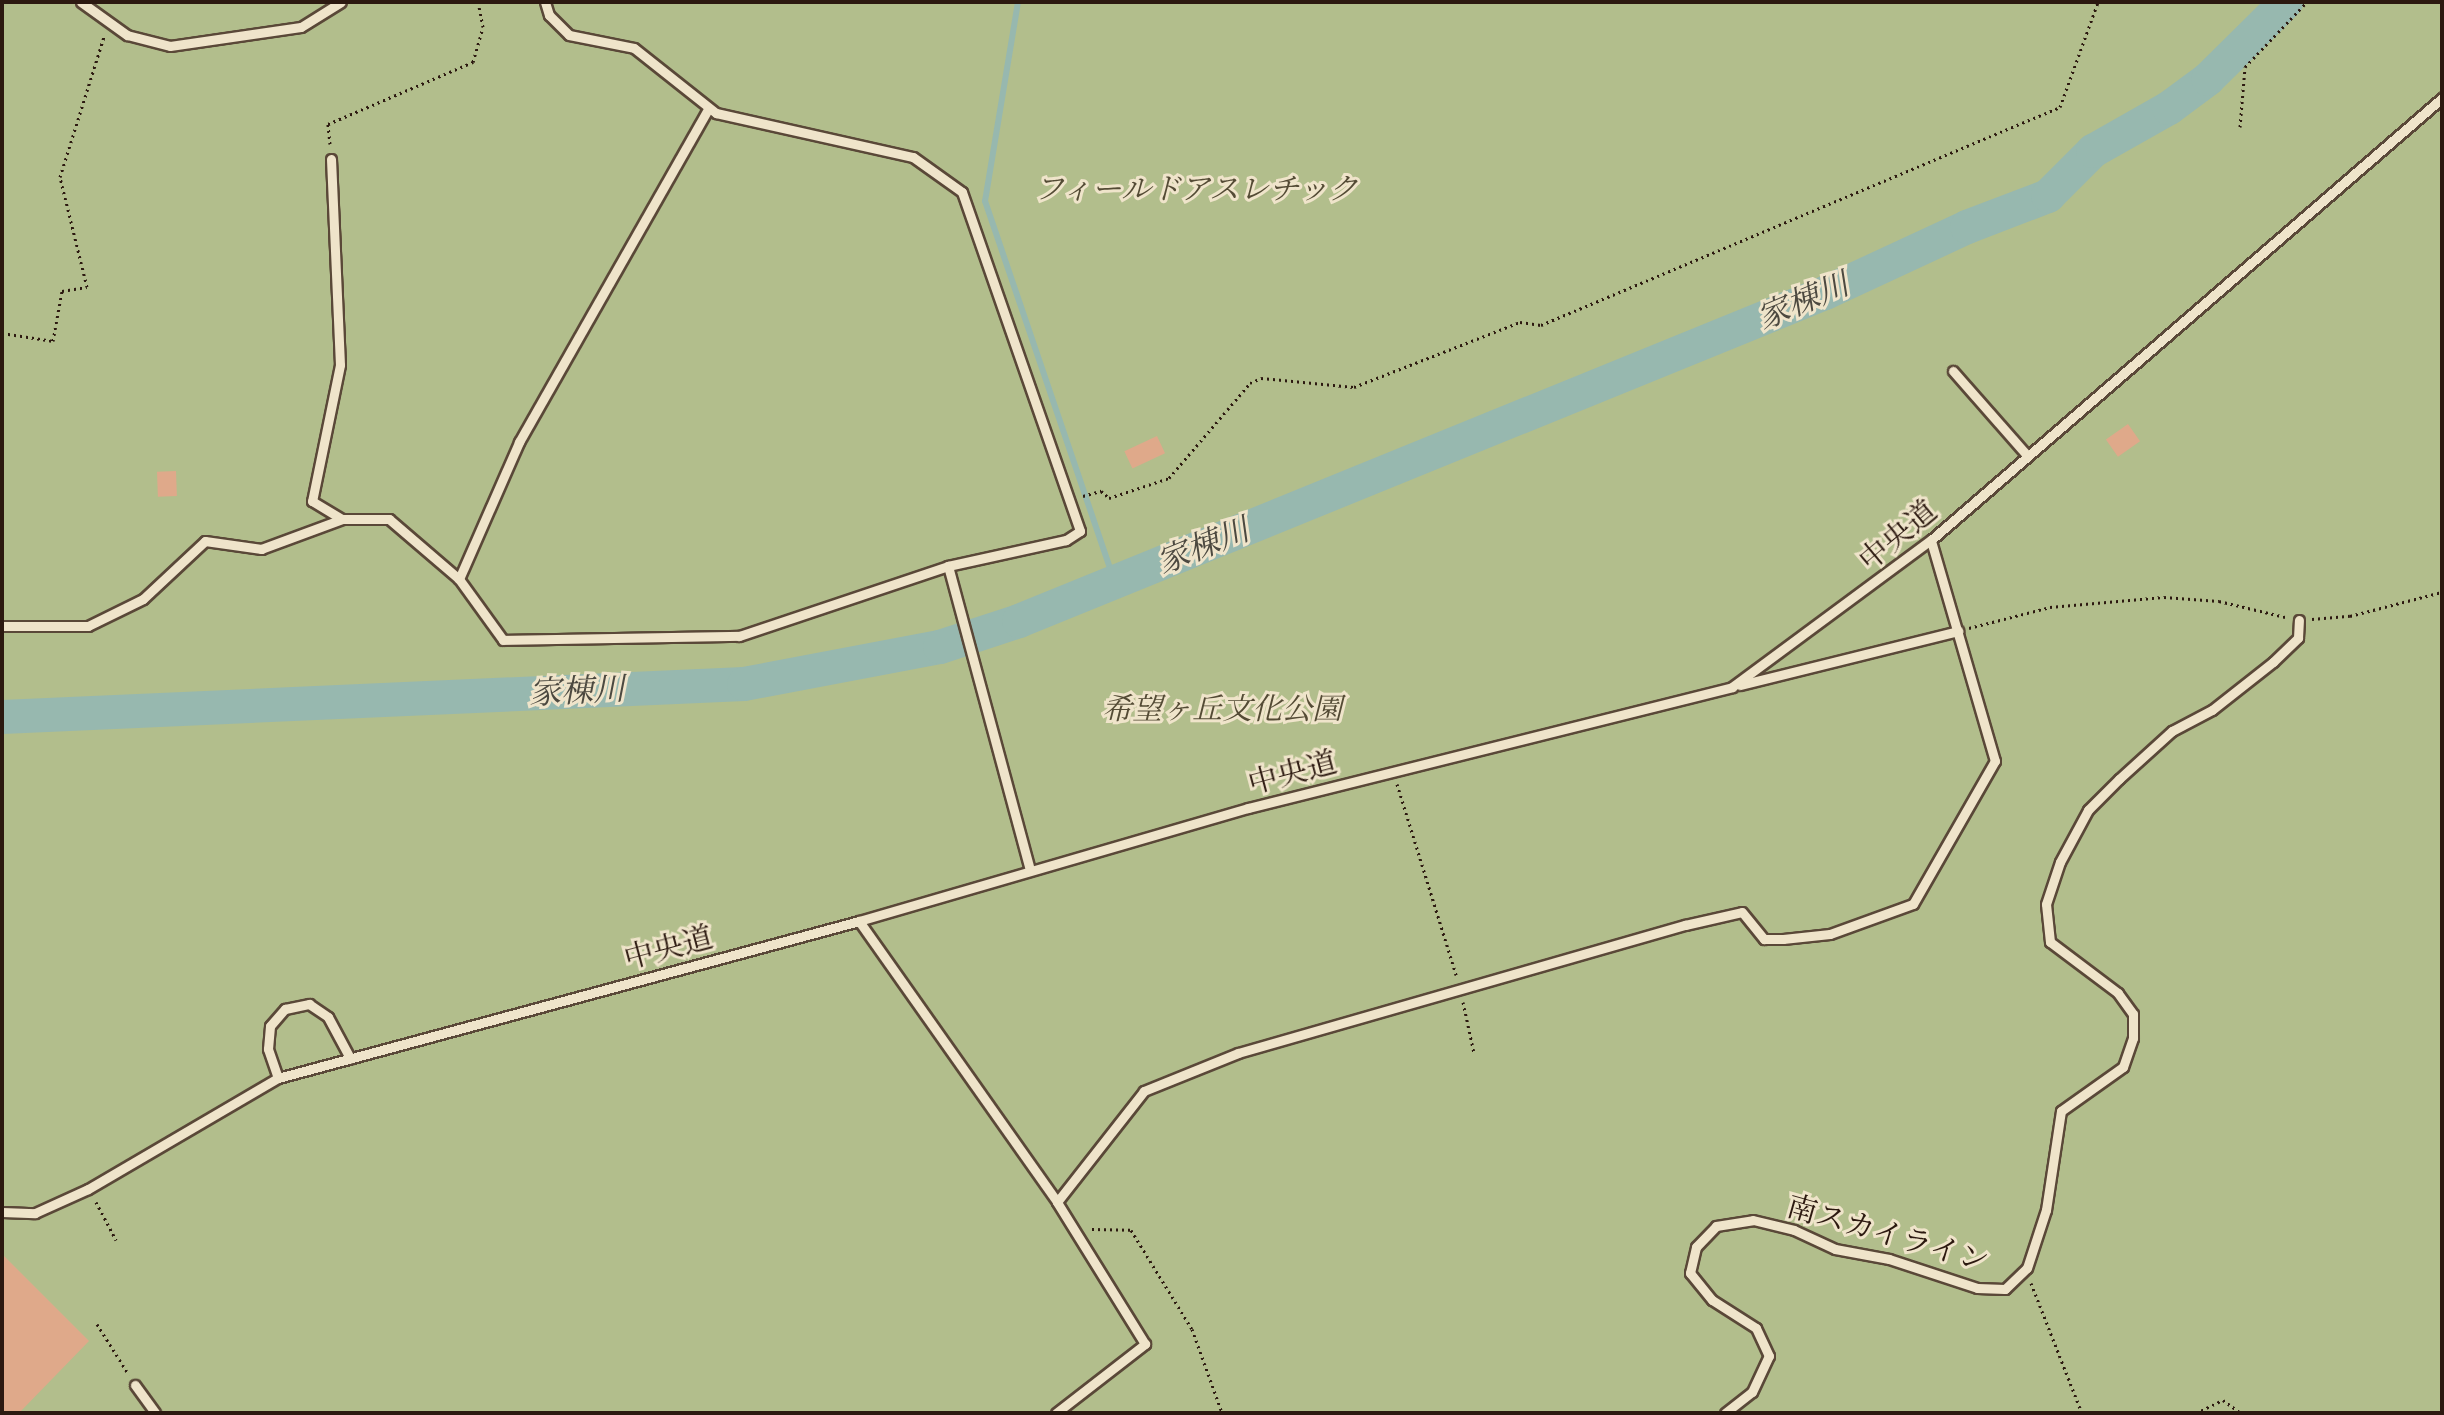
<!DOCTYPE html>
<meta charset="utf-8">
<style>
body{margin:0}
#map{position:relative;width:2444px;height:1415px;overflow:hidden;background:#e6d6ae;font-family:"Gentium Book Plus","Noto Serif JP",serif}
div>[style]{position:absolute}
.green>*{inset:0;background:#b2be8c;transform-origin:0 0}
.stream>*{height:6px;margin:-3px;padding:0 3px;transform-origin:3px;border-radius:3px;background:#97b8af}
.river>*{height:34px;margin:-17px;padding:0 17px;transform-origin:17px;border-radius:17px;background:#97b8af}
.building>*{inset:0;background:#dfa98a;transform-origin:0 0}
.path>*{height:3px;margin-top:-1.5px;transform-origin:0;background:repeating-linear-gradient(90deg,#2c1910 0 2px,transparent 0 6px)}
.roads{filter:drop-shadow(2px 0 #5a4838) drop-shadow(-2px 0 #5a4838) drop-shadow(0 2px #5a4838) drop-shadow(0 -2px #5a4838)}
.service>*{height:9px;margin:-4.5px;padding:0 4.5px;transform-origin:4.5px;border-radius:4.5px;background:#efe4ca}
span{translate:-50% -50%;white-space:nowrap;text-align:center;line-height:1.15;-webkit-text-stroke:6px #efe4ca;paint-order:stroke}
.park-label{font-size:30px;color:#544b35;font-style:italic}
.street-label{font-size:30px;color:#2c1910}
.water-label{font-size:32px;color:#4c4940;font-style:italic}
.frame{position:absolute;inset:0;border:4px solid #2c1910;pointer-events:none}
</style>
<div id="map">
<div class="green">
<div style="left:2px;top:2px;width:2440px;height:1411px"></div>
</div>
<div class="stream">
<div style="left:1018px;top:2px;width:202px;rotate:99.4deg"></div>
<div style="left:985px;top:201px;width:398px;rotate:71.2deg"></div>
</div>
<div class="river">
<div style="left:2px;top:717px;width:743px;rotate:-2.55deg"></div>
<div style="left:744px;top:684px;width:199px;rotate:-10.7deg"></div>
<div style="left:940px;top:647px;width:83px;rotate:-18.2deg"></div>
<div style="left:1019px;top:621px;width:870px;rotate:-22.14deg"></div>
<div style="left:1825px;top:293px;width:157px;rotate:-24.9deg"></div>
<div style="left:1967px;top:227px;width:87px;rotate:-20.9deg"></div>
<div style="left:2048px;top:196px;width:64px;rotate:-45deg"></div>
<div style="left:2093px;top:151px;width:87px;rotate:-29.5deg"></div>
<div style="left:2169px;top:108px;width:49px;rotate:-36.6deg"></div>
<div style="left:2208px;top:79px;width:110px;rotate:-44.6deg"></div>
</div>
<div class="building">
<div style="left:2128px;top:424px;width:21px;height:27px;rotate:55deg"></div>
<div style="left:1157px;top:436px;width:19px;height:36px;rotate:65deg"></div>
<div style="left:176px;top:471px;width:25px;height:19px;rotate:88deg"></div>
<div style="clip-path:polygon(2px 1254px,89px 1341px,19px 1413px,2px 1413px)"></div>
</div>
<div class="path">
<div style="left:2240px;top:127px;width:60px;rotate:-85.2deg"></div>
<div style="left:2245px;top:67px;width:90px;rotate:-46.4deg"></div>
<div style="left:330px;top:144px;width:20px;rotate:-96deg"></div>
<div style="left:328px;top:124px;width:158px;rotate:-23.2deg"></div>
<div style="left:473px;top:62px;width:36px;rotate:-74deg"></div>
<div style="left:483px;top:27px;width:25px;rotate:-101deg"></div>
<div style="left:2px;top:333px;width:52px;rotate:8.9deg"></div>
<div style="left:53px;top:341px;width:51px;rotate:-79.8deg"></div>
<div style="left:62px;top:291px;width:25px;rotate:-9deg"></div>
<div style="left:87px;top:287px;width:113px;rotate:-103.8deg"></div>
<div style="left:60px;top:177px;width:147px;rotate:-72.6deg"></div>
<div style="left:1083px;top:496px;width:19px;rotate:-16deg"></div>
<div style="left:1101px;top:491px;width:11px;rotate:41deg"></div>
<div style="left:1109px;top:498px;width:63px;rotate:-18.4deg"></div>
<div style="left:1169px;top:478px;width:125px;rotate:-49.5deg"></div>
<div style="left:1250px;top:383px;width:12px;rotate:-24deg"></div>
<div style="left:1261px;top:378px;width:93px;rotate:5.5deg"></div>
<div style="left:1354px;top:387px;width:178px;rotate:-21.4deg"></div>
<div style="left:1520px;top:322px;width:21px;rotate:8deg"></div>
<div style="left:1541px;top:325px;width:563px;rotate:-22.78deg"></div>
<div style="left:2060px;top:107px;width:112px;rotate:-70.1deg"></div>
<div style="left:2312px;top:619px;width:38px;rotate:-5deg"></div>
<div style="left:2350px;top:616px;width:95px;rotate:-14.6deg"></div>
<div style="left:1969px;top:628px;width:84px;rotate:-14.5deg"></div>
<div style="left:2050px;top:607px;width:114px;rotate:-5deg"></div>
<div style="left:2164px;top:597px;width:55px;rotate:4.2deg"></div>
<div style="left:2219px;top:601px;width:68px;rotate:13.6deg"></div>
<div style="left:1397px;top:784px;width:200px;rotate:72.8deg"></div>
<div style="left:1463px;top:1002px;width:52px;rotate:77.8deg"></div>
<div style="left:96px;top:1202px;width:43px;rotate:62.2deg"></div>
<div style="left:1092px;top:1229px;width:39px;rotate:1deg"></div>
<div style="left:1131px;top:1230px;width:116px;rotate:58.4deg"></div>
<div style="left:1192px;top:1329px;width:89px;rotate:70.3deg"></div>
<div style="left:2031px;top:1283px;width:140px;rotate:68.6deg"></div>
<div style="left:97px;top:1324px;width:60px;rotate:57.9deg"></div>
<div style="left:2196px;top:1413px;width:30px;rotate:-26deg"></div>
<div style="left:2223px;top:1400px;width:22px;rotate:36deg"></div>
</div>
<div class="roads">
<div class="service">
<div style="left:81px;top:2px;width:57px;rotate:35.7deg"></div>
<div style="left:127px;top:35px;width:44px;rotate:14.3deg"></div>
<div style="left:170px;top:46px;width:132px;rotate:-8.3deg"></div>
<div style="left:301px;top:27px;width:47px;rotate:-32deg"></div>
<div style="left:545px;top:2px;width:14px;rotate:73deg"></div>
<div style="left:549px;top:15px;width:28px;rotate:45deg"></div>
<div style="left:569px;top:35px;width:66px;rotate:11.3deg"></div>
<div style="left:634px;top:48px;width:105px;rotate:38.4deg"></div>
<div style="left:716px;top:113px;width:202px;rotate:12.6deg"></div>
<div style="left:913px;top:157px;width:60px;rotate:35.5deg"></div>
<div style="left:962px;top:192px;width:359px;rotate:70.8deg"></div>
<div style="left:1080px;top:531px;width:17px;rotate:147deg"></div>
<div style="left:1066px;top:540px;width:121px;rotate:167.6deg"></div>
<div style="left:948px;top:566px;width:315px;rotate:74.9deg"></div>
<div style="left:331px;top:159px;width:206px;rotate:87.5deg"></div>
<div style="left:340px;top:365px;width:139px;rotate:101.6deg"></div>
<div style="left:312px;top:501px;width:35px;rotate:31deg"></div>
<div style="left:1953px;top:371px;width:111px;rotate:48.7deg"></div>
<div style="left:459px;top:579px;width:150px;rotate:-66.3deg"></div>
<div style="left:519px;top:442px;width:383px;rotate:-60.4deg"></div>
<div style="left:2px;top:626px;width:86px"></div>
<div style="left:88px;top:626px;width:61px;rotate:-26.1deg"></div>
<div style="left:143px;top:599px;width:85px;rotate:-43.1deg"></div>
<div style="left:205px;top:541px;width:57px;rotate:8.1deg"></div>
<div style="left:261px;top:549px;width:86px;rotate:-20.3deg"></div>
<div style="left:342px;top:519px;width:47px"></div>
<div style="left:389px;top:519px;width:92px;rotate:40.6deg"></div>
<div style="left:459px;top:579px;width:75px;rotate:54.2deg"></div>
<div style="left:503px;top:640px;width:236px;rotate:-1deg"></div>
<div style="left:739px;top:636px;width:220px;rotate:-18.5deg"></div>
<div style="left:1740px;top:685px;width:225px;rotate:-13.9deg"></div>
<div style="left:859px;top:921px;width:344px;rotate:54.8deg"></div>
<div style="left:278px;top:1078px;width:31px;rotate:-109deg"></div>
<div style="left:268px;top:1049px;width:23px;rotate:-85deg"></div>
<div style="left:270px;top:1026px;width:23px;rotate:-49deg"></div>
<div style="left:285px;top:1009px;width:25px;rotate:-12deg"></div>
<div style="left:309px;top:1004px;width:23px;rotate:34deg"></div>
<div style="left:328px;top:1017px;width:47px;rotate:61.8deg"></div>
<div style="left:2px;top:1212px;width:33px;rotate:2deg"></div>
<div style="left:35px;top:1213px;width:58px;rotate:-24.4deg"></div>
<div style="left:88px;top:1189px;width:220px;rotate:-30.3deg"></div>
<div style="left:278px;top:1078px;width:602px;rotate:-15.12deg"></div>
<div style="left:859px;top:921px;width:405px;rotate:-16.2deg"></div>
<div style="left:1248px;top:808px;width:499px;rotate:-14deg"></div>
<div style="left:1732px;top:687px;width:247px;rotate:-36.5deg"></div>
<div style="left:1931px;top:540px;width:676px;rotate:-40.86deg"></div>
<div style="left:135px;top:1385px;width:34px;rotate:54deg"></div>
<div style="left:1056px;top:1413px;width:113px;rotate:-37.8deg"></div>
<div style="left:1145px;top:1344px;width:167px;rotate:-121.8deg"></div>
<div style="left:1057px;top:1202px;width:141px;rotate:-51.9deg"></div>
<div style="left:1144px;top:1091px;width:101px;rotate:-22deg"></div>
<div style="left:1238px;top:1053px;width:465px;rotate:-16deg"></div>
<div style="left:1685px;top:925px;width:58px;rotate:-12.8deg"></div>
<div style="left:1742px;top:912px;width:35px;rotate:51deg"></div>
<div style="left:1764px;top:939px;width:19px"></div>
<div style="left:1783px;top:939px;width:47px;rotate:-6.1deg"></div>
<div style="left:1830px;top:934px;width:88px;rotate:-19.9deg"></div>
<div style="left:1913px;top:904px;width:165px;rotate:-60.2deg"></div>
<div style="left:1995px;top:761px;width:230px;rotate:-106.2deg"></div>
<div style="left:1725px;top:1413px;width:34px;rotate:-38deg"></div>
<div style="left:1752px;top:1392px;width:40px;rotate:-65deg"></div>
<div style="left:1769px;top:1356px;width:31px;rotate:-115deg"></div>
<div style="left:1756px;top:1328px;width:52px;rotate:-147.5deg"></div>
<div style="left:1712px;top:1300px;width:35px;rotate:-129deg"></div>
<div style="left:1690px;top:1273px;width:27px;rotate:-77deg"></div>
<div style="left:1696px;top:1247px;width:29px;rotate:-46deg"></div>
<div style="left:1716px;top:1226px;width:37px;rotate:-9deg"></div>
<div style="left:1753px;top:1220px;width:42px;rotate:13.7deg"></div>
<div style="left:1794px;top:1230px;width:45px;rotate:24.9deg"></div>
<div style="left:1835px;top:1249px;width:55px;rotate:10.5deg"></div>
<div style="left:1889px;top:1259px;width:93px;rotate:18.2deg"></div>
<div style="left:1977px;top:1288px;width:28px;rotate:2deg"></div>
<div style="left:2005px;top:1289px;width:30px;rotate:-44deg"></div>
<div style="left:2027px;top:1268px;width:61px;rotate:-71.9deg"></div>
<div style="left:2046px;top:1210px;width:100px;rotate:-81.4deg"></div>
<div style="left:2061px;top:1111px;width:76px;rotate:-35.4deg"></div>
<div style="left:2123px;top:1067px;width:31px;rotate:-71deg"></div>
<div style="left:2133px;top:1038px;width:24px;rotate:-90deg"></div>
<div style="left:2133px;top:1014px;width:26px;rotate:-126deg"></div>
<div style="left:2118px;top:993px;width:85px;rotate:-143.1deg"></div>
<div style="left:2050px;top:942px;width:38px;rotate:-96deg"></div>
<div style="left:2046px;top:904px;width:44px;rotate:-71.6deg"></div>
<div style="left:2060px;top:862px;width:59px;rotate:-61.7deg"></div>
<div style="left:2088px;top:810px;width:44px;rotate:-45deg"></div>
<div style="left:2119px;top:779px;width:72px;rotate:-42.2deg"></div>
<div style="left:2172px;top:731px;width:45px;rotate:-27.7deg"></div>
<div style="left:2212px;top:710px;width:78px;rotate:-38.2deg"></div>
<div style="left:2273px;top:662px;width:35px;rotate:-44deg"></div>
<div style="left:2298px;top:638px;width:18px;rotate:-87deg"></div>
</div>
</div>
<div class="park-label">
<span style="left:1196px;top:188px">フィールドアスレチック</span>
<span style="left:1222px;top:708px">希望ヶ丘文化公園</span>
</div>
<div class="street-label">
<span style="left:1897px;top:535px;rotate:-40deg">中央道</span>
<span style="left:1292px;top:772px;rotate:-15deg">中央道</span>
<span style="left:668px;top:947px;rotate:-15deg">中央道</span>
<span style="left:1888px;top:1233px;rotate:16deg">南スカイライン</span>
</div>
<div class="water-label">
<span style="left:1803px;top:301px;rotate:-23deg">家棟川</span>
<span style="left:1203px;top:546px;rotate:-22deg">家棟川</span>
<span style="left:577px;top:691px;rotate:-3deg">家棟川</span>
</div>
<div class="frame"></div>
</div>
